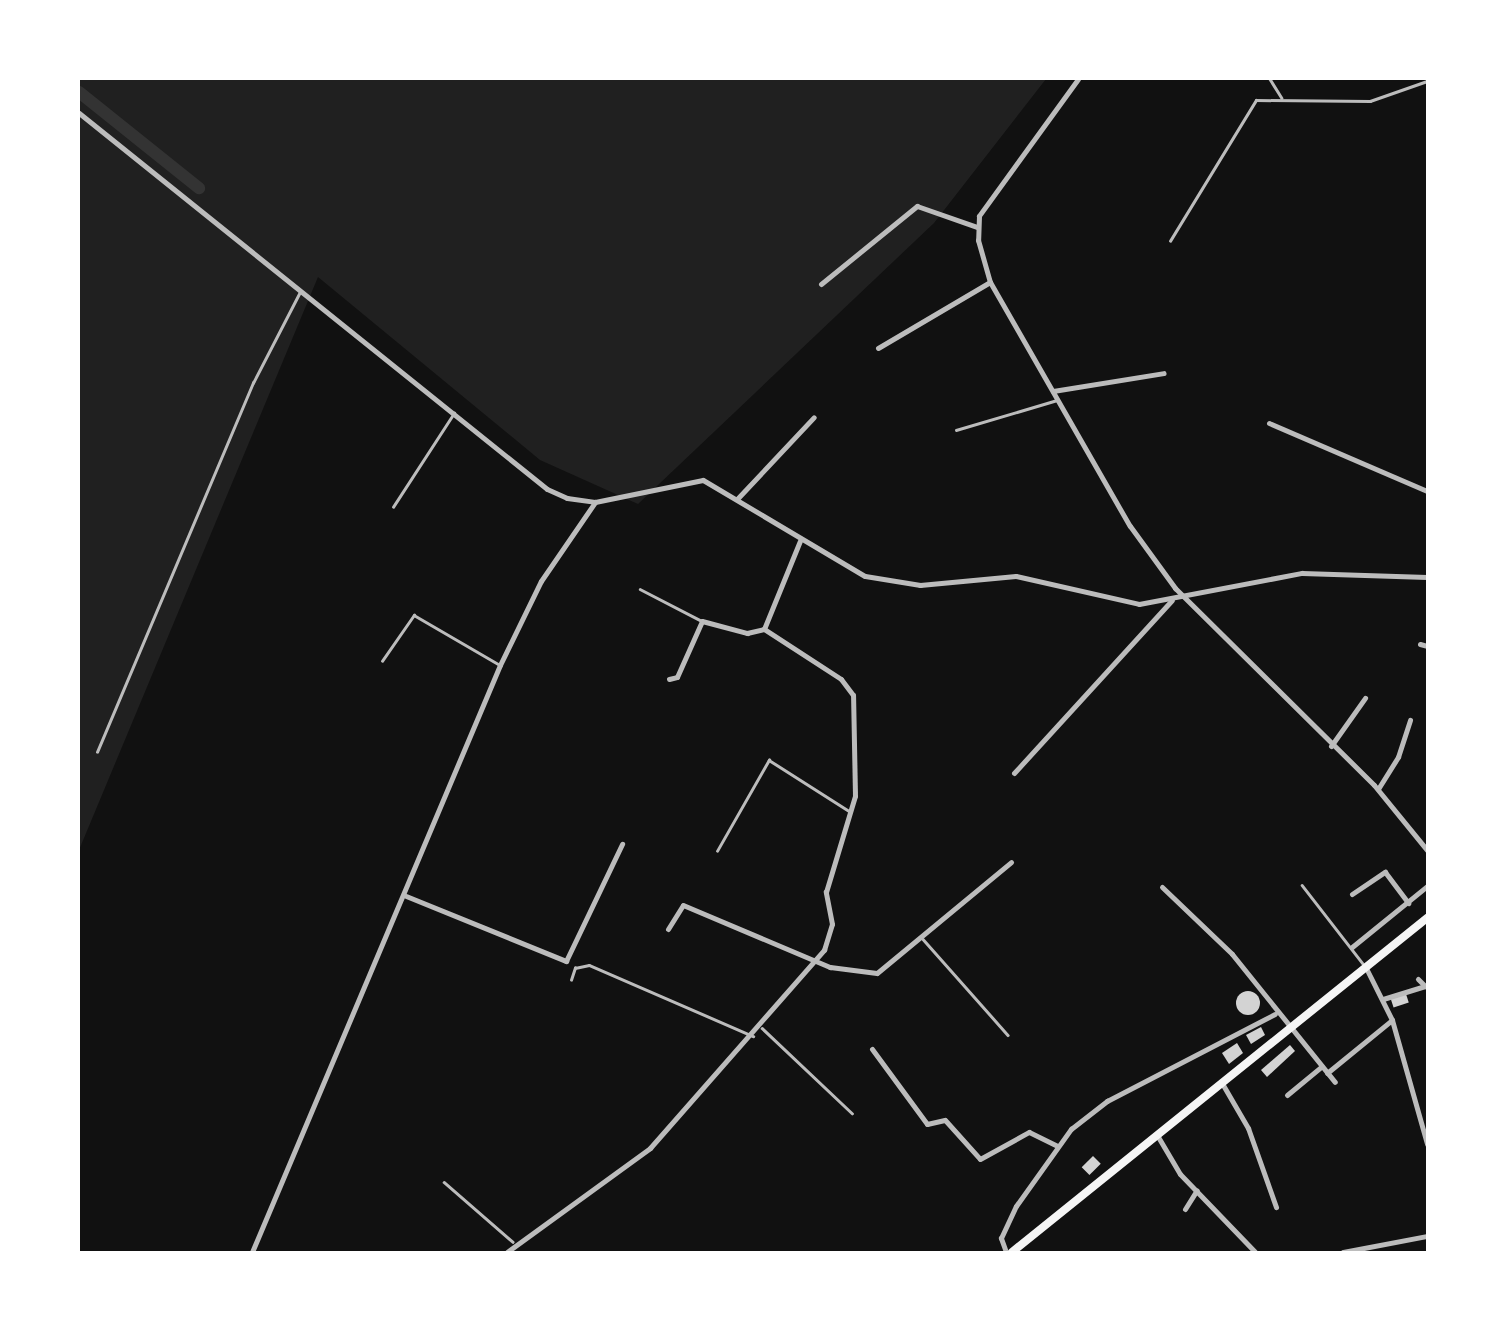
<!DOCTYPE html>
<style>
body{margin:0}
#map{position:relative;width:1506px;height:1331px;overflow:hidden;background:#111;font-family:"Roboto Serif",serif}
div>[style]{position:absolute}
.green>*{inset:0;background:#202020}
.canal>*{height:12px;margin:-6px;padding:0 6px;transform-origin:6px;border-radius:6px;background:#333}
.building>*{inset:0;background:#d3d3d3;transform-origin:0 0}
.round{border-radius:50%}
.service>*{height:2.5px;margin:-1.25px;padding:0 1.25px;transform-origin:1.25px;border-radius:1.25px;background:#bcbcbc}
.minor>*{height:5px;margin:-2.5px;padding:0 2.5px;transform-origin:2.5px;border-radius:2.5px;background:#bcbcbc}
.secondary>*{height:8px;margin:-4px;padding:0 4px;transform-origin:4px;border-radius:4px;background:#f5f5f5}
span{translate:-50% -50%;white-space:nowrap;text-align:center;line-height:1.15;-webkit-text-stroke:6px #fff;paint-order:stroke}
.frame{position:absolute;inset:0;border:80px solid #fff;pointer-events:none}
</style>
<div id="map">
<div class="green">
<div style="clip-path:polygon(79px 79px,1046px 79px,934px 223px,638px 504px,540px 460px,318px 277px,79px 850px)"></div>
</div>
<div class="canal">
<div style="left:79px;top:92px;width:154px;rotate:38.7deg"></div>
</div>
<div class="building">
<div class="round" style="left:1236px;top:991px;width:24px;height:24px"></div>
<div style="left:1406px;top:994px;width:9px;height:16px;rotate:72deg"></div>
<div style="clip-path:polygon(1261px 1027px,1265px 1035px,1251px 1044px,1246px 1035px)"></div>
<div style="clip-path:polygon(1237px 1043px,1243px 1053px,1229px 1064px,1222px 1053px)"></div>
<div style="clip-path:polygon(1290px 1045px,1295px 1051px,1267px 1077px,1261px 1070px)"></div>
<div style="left:1093px;top:1156px;width:11px;height:16px;rotate:45deg"></div>
</div>
<div class="service">
<div style="left:1270px;top:79px;width:22px;rotate:58deg"></div>
<div style="left:1170px;top:241px;width:165px;rotate:-58.6deg"></div>
<div style="left:1256px;top:100px;width:114px;rotate:0.5deg"></div>
<div style="left:1370px;top:101px;width:60px;rotate:-19.3deg"></div>
<div style="left:956px;top:430px;width:105px;rotate:-16.5deg"></div>
<div style="left:393px;top:507px;width:112px;rotate:-57deg"></div>
<div style="left:640px;top:589px;width:70px;rotate:27.3deg"></div>
<div style="left:382px;top:661px;width:56px;rotate:-55.2deg"></div>
<div style="left:414px;top:615px;width:99px;rotate:30.2deg"></div>
<div style="left:97px;top:752px;width:401px;rotate:-67.1deg"></div>
<div style="left:253px;top:383px;width:102px;rotate:-62.7deg"></div>
<div style="left:717px;top:851px;width:105px;rotate:-60.3deg"></div>
<div style="left:769px;top:760px;width:95px;rotate:32.5deg"></div>
<div style="left:1302px;top:885px;width:101px;rotate:52.2deg"></div>
<div style="left:923px;top:939px;width:128px;rotate:48.5deg"></div>
<div style="left:571px;top:980px;width:13px;rotate:-72deg"></div>
<div style="left:575px;top:968px;width:14px;rotate:-12deg"></div>
<div style="left:589px;top:965px;width:179px;rotate:23.4deg"></div>
<div style="left:762px;top:1028px;width:124px;rotate:43.4deg"></div>
<div style="left:444px;top:1182px;width:91px;rotate:41deg"></div>
</div>
<div class="minor">
<div style="left:1078px;top:79px;width:169px;rotate:125.9deg"></div>
<div style="left:979px;top:216px;width:24px;rotate:92deg"></div>
<div style="left:978px;top:240px;width:44px;rotate:74.1deg"></div>
<div style="left:990px;top:282px;width:281px;rotate:60.2deg"></div>
<div style="left:1130px;top:526px;width:77px;rotate:54deg"></div>
<div style="left:1175px;top:588px;width:280px;rotate:44.7deg"></div>
<div style="left:1374px;top:785px;width:84px;rotate:50.8deg"></div>
<div style="left:79px;top:113px;width:600px;rotate:38.78deg"></div>
<div style="left:547px;top:489px;width:22px;rotate:24deg"></div>
<div style="left:567px;top:498px;width:28px;rotate:8deg"></div>
<div style="left:595px;top:502px;width:110px;rotate:-11.5deg"></div>
<div style="left:703px;top:480px;width:188px;rotate:30.7deg"></div>
<div style="left:865px;top:576px;width:56px;rotate:9.3deg"></div>
<div style="left:920px;top:585px;width:96px;rotate:-5.4deg"></div>
<div style="left:1016px;top:576px;width:126px;rotate:12.8deg"></div>
<div style="left:1139px;top:604px;width:166px;rotate:-10.8deg"></div>
<div style="left:1302px;top:573px;width:125px;rotate:1.8deg"></div>
<div style="left:821px;top:284px;width:124px;rotate:-39.1deg"></div>
<div style="left:917px;top:206px;width:64px;rotate:19.3deg"></div>
<div style="left:878px;top:348px;width:130px;rotate:-30.5deg"></div>
<div style="left:1053px;top:391px;width:112px;rotate:-9.2deg"></div>
<div style="left:1269px;top:423px;width:172px;rotate:23.3deg"></div>
<div style="left:737px;top:499px;width:112px;rotate:-46.8deg"></div>
<div style="left:1420px;top:644px;width:7px;rotate:16deg"></div>
<div style="left:669px;top:679px;width:8px;rotate:-14deg"></div>
<div style="left:677px;top:677px;width:61px;rotate:-65.9deg"></div>
<div style="left:702px;top:621px;width:47px;rotate:14.9deg"></div>
<div style="left:747px;top:633px;width:17px;rotate:-13deg"></div>
<div style="left:1331px;top:746px;width:59px;rotate:-54.7deg"></div>
<div style="left:1014px;top:773px;width:234px;rotate:-47.6deg"></div>
<div style="left:1378px;top:789px;width:38px;rotate:-58deg"></div>
<div style="left:1398px;top:757px;width:39px;rotate:-72deg"></div>
<div style="left:1162px;top:887px;width:97px;rotate:43.7deg"></div>
<div style="left:1232px;top:954px;width:164px;rotate:51.2deg"></div>
<div style="left:1352px;top:894px;width:40px;rotate:-34deg"></div>
<div style="left:1385px;top:872px;width:39px;rotate:53deg"></div>
<div style="left:406px;top:896px;width:173px;rotate:22.1deg"></div>
<div style="left:566px;top:961px;width:130px;rotate:-64.4deg"></div>
<div style="left:668px;top:929px;width:28px;rotate:-58deg"></div>
<div style="left:683px;top:905px;width:160px;rotate:22.9deg"></div>
<div style="left:830px;top:967px;width:47px;rotate:7.3deg"></div>
<div style="left:877px;top:973px;width:174px;rotate:-39.6deg"></div>
<div style="left:1352px;top:947px;width:97px;rotate:-39.1deg"></div>
<div style="left:1366px;top:968px;width:58px;rotate:63.4deg"></div>
<div style="left:1392px;top:1020px;width:129px;rotate:74.2deg"></div>
<div style="left:1383px;top:999px;width:44px;rotate:-17.2deg"></div>
<div style="left:1425px;top:986px;width:10px;rotate:-135deg"></div>
<div style="left:872px;top:1049px;width:93px;rotate:53.7deg"></div>
<div style="left:927px;top:1124px;width:18px;rotate:-13deg"></div>
<div style="left:945px;top:1120px;width:52px;rotate:48.1deg"></div>
<div style="left:980px;top:1159px;width:56px;rotate:-28.9deg"></div>
<div style="left:1029px;top:1132px;width:30px;rotate:26deg"></div>
<div style="left:1327px;top:1073px;width:84px;rotate:-39.2deg"></div>
<div style="left:1223px;top:1085px;width:50px;rotate:59.8deg"></div>
<div style="left:1248px;top:1128px;width:84px;rotate:70.5deg"></div>
<div style="left:1287px;top:1095px;width:45px;rotate:-39.6deg"></div>
<div style="left:1157px;top:1135px;width:45px;rotate:59.5deg"></div>
<div style="left:1180px;top:1174px;width:108px;rotate:46.1deg"></div>
<div style="left:1185px;top:1209px;width:22px;rotate:-58deg"></div>
<div style="left:252px;top:1252px;width:637px;rotate:-67.1deg"></div>
<div style="left:500px;top:665px;width:93px;rotate:-64deg"></div>
<div style="left:541px;top:581px;width:96px;rotate:-55.6deg"></div>
<div style="left:507px;top:1252px;width:177px;rotate:-36deg"></div>
<div style="left:650px;top:1148px;width:264px;rotate:-48.7deg"></div>
<div style="left:824px;top:950px;width:27px;rotate:-73deg"></div>
<div style="left:832px;top:924px;width:33px;rotate:-101deg"></div>
<div style="left:826px;top:892px;width:100px;rotate:-73.2deg"></div>
<div style="left:855px;top:796px;width:101px;rotate:-91.1deg"></div>
<div style="left:853px;top:695px;width:20px;rotate:-127deg"></div>
<div style="left:841px;top:679px;width:92px;rotate:-147deg"></div>
<div style="left:764px;top:629px;width:95px;rotate:-67.8deg"></div>
<div style="left:1006px;top:1252px;width:15px;rotate:-110deg"></div>
<div style="left:1001px;top:1238px;width:35px;rotate:-65deg"></div>
<div style="left:1016px;top:1206px;width:95px;rotate:-54.5deg"></div>
<div style="left:1071px;top:1129px;width:46px;rotate:-37.9deg"></div>
<div style="left:1107px;top:1101px;width:189px;rotate:-27.4deg"></div>
<div style="left:1343px;top:1252px;width:86px;rotate:-10.8deg"></div>
</div>
<div class="secondary">
<div style="left:1012px;top:1252px;width:533px;rotate:-38.83deg"></div>
</div>
<div class="frame"></div>
</div>
